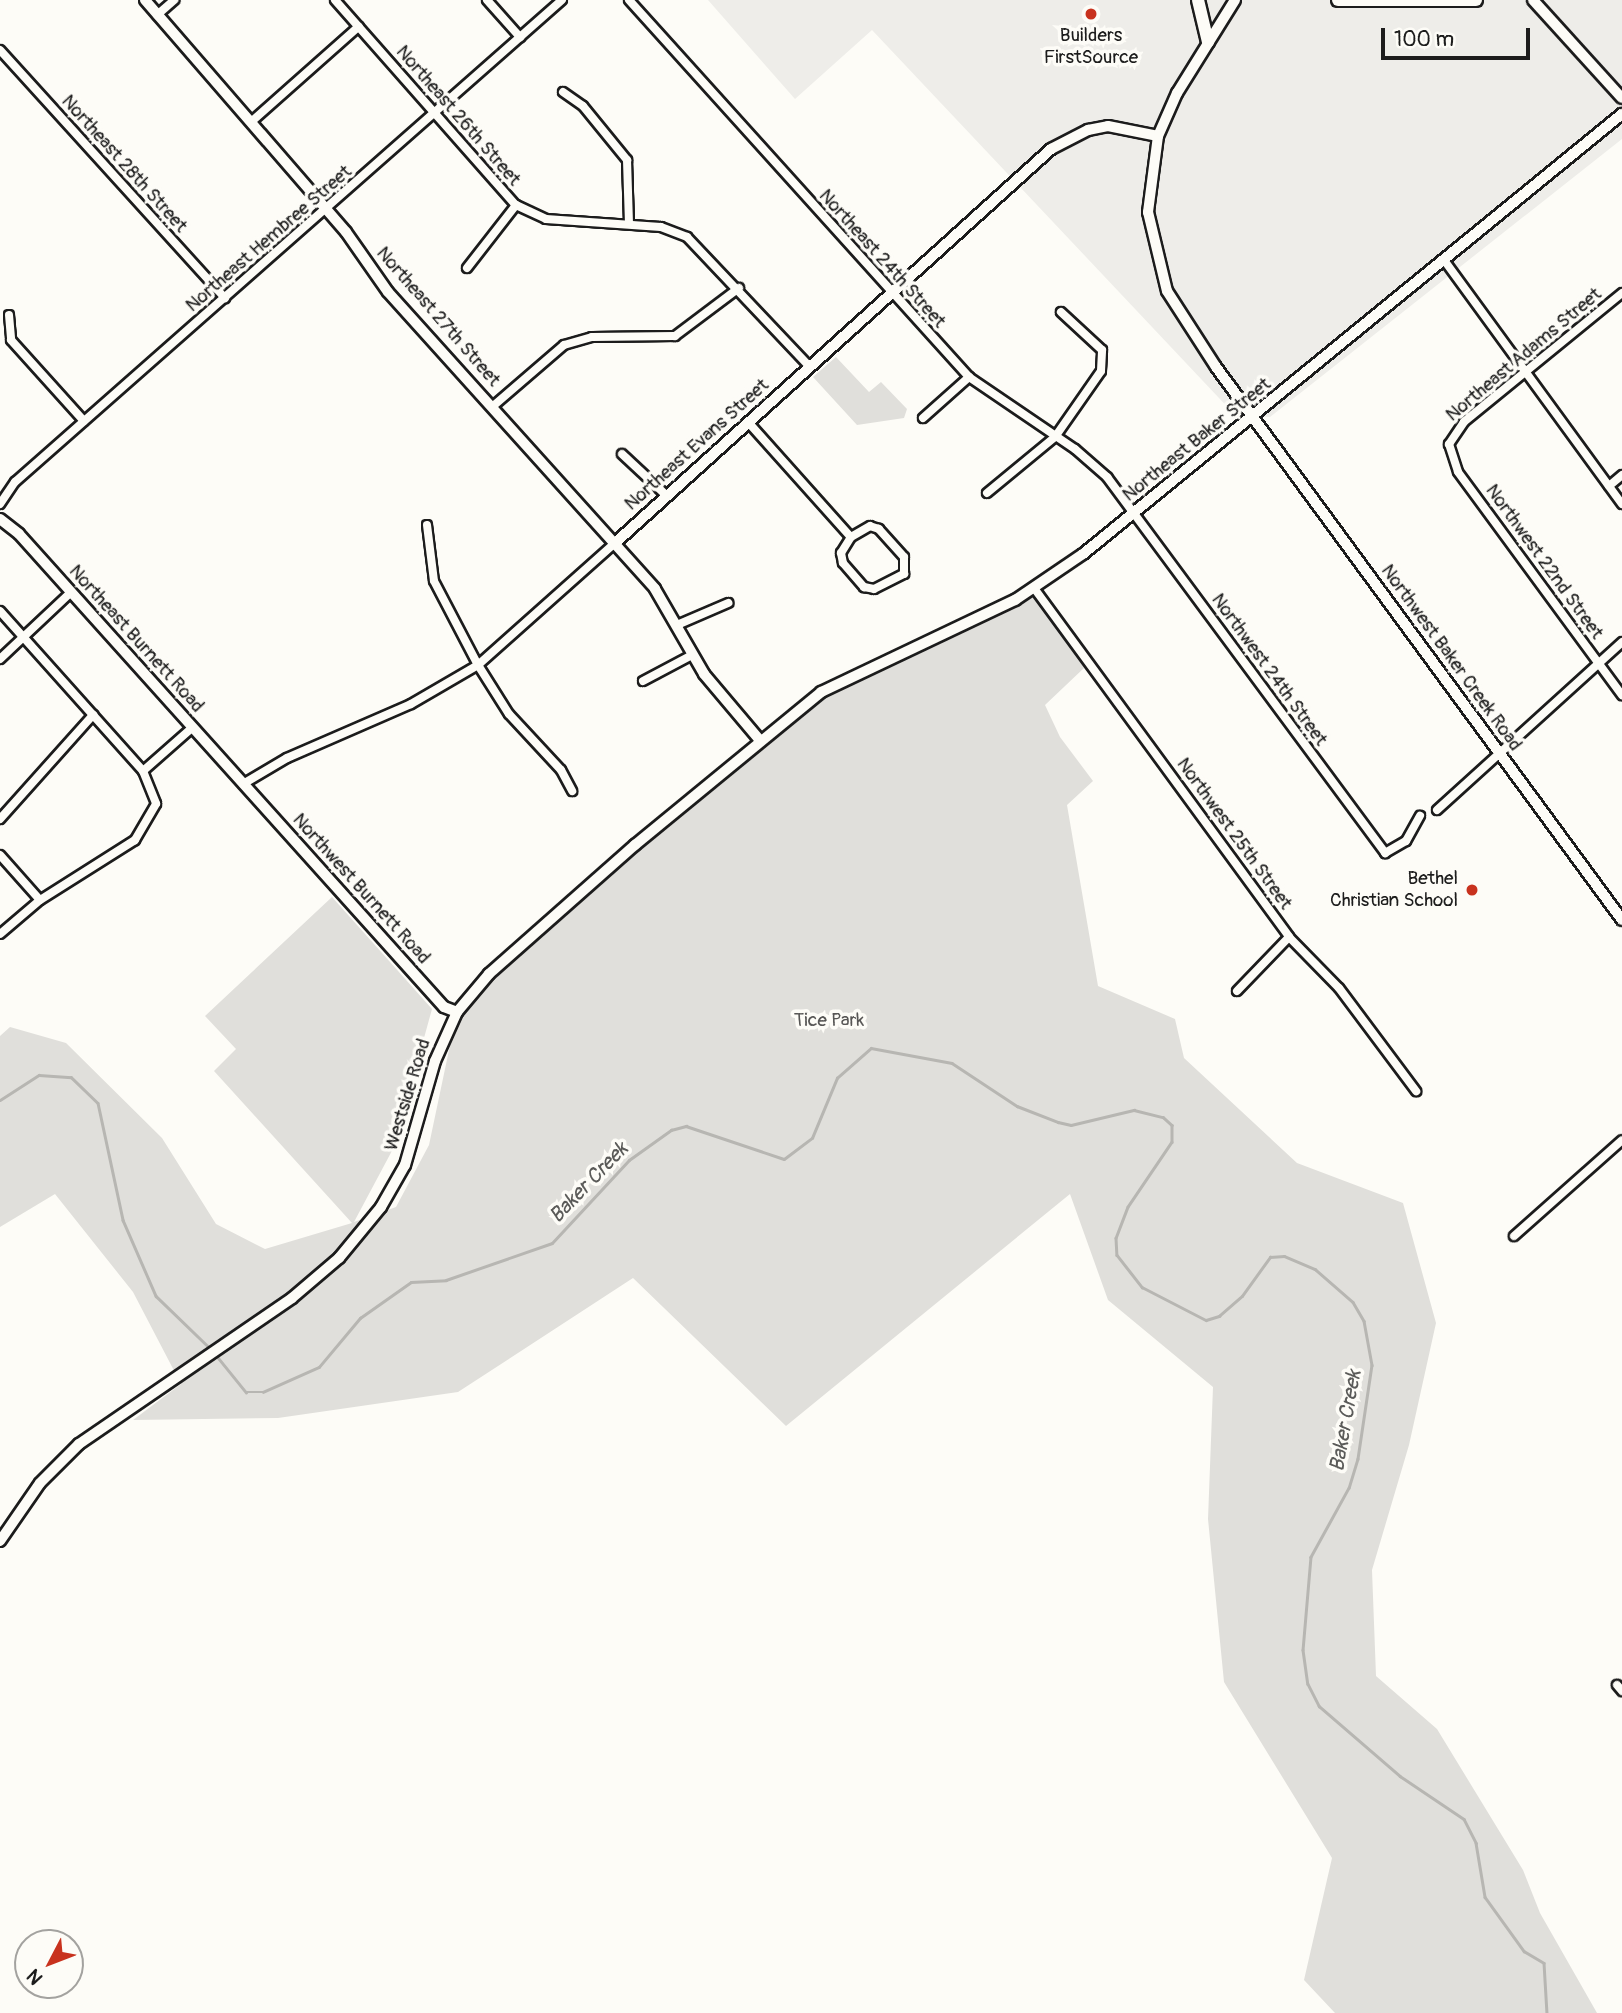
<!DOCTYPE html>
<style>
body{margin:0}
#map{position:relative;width:1622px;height:2013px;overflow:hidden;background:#fdfcf7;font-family:Pangolin,sans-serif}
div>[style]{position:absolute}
.built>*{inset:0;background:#eeede9}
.green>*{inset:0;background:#e0dfdb}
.stream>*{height:2.5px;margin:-1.25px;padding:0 1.25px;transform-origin:1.25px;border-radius:1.25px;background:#b7b6b2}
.roads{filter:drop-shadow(2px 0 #1c1c1c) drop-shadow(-2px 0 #1c1c1c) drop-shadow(0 2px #1c1c1c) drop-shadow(0 -2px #1c1c1c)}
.minor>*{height:8px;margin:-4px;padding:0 4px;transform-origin:4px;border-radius:4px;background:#fdfcf7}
.tertiary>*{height:10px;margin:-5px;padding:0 5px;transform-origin:5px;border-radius:5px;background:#fdfcf7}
.secondary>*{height:10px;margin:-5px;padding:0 5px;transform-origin:5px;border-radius:5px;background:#fdfcf7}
.trunk>*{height:12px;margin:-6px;padding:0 6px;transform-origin:6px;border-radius:6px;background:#fdfcf7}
.dots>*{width:19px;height:19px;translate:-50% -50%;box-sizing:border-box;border:4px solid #fdfcf7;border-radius:50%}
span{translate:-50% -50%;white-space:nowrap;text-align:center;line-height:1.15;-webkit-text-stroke:7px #fdfcf7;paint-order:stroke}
.poi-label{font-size:19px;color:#1c1c1c}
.right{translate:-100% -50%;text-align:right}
.street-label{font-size:19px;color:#1c1c1c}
.park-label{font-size:19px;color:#575655}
.water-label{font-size:21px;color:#5a5a58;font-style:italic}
.north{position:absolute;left:14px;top:1929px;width:70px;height:70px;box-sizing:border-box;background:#fdfcf7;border:2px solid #a3a29f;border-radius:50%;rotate:228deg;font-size:19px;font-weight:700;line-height:28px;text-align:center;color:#1c1c1c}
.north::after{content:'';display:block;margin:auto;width:24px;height:32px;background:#c8321e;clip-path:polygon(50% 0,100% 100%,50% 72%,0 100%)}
.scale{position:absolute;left:1381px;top:28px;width:149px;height:32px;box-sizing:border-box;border:4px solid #1c1c1c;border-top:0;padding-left:9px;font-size:21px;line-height:24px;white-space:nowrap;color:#1c1c1c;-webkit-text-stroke:5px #fdfcf7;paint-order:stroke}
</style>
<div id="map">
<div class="built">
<div style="clip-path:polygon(708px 0,1622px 0,1622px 139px,1270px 417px,1235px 415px,872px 30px,795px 99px)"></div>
</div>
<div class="green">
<div style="clip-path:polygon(836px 357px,869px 392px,881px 382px,907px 409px,904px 418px,857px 425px,813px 377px)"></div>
<div style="clip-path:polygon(1034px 588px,1084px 668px,1045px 705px,1060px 737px,1093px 781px,1067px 805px,1098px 986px,1175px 1019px,1184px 1058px,1297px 1163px,1403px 1203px,1436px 1323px,1409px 1445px,1372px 1570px,1376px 1676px,1437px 1729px,1523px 1870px,1540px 1913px,1597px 2013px,1335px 2013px,1304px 1980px,1332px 1858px,1224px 1682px,1208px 1519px,1213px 1387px,1108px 1300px,1070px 1194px,786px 1426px,633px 1278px,458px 1392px,278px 1418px,133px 1420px,181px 1384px,133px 1292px,55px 1194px,0 1227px,0 1036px,10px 1027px,66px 1043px,162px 1138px,216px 1224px,265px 1249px,352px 1223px,214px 1071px,236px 1049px,205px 1016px,332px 897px,432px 1009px,394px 1147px,354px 1222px,396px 1207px,429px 1145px,457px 1012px,709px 780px,837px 682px)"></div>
</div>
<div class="stream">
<div style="left:0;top:1100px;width:46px;rotate:-32.7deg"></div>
<div style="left:39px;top:1075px;width:32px;rotate:4deg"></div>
<div style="left:71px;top:1077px;width:37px;rotate:44deg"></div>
<div style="left:98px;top:1103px;width:120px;rotate:77.9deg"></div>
<div style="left:123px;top:1220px;width:83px;rotate:66.5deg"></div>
<div style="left:156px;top:1296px;width:78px;rotate:44deg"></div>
<div style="left:216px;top:1355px;width:48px;rotate:51deg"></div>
<div style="left:246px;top:1392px;width:17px"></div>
<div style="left:263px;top:1392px;width:61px;rotate:-24.1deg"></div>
<div style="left:319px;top:1367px;width:64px;rotate:-50.1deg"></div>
<div style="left:360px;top:1318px;width:62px;rotate:-35.2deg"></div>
<div style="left:411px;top:1282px;width:35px;rotate:-3deg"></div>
<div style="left:446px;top:1280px;width:112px;rotate:-19.2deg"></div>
<div style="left:552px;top:1243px;width:113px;rotate:-47.1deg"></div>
<div style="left:629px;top:1160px;width:52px;rotate:-35.5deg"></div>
<div style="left:671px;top:1130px;width:16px;rotate:-15deg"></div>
<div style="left:686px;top:1126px;width:103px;rotate:18.6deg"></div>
<div style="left:784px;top:1159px;width:35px;rotate:-37deg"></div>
<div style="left:812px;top:1138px;width:65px;rotate:-67.4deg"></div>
<div style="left:837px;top:1078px;width:45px;rotate:-41.4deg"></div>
<div style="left:871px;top:1048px;width:82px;rotate:10.5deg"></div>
<div style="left:952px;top:1063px;width:78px;rotate:33.5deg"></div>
<div style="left:1017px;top:1106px;width:44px;rotate:21.3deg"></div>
<div style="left:1058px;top:1122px;width:13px;rotate:13deg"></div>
<div style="left:1071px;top:1125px;width:65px;rotate:-13.4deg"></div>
<div style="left:1134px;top:1110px;width:30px;rotate:14deg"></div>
<div style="left:1163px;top:1117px;width:12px;rotate:42deg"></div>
<div style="left:1172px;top:1125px;width:17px;rotate:90deg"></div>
<div style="left:1172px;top:1142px;width:78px;rotate:124.1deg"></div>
<div style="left:1128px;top:1207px;width:33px;rotate:111deg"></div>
<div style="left:1116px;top:1238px;width:17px;rotate:87deg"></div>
<div style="left:1117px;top:1255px;width:41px;rotate:52deg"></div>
<div style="left:1142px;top:1287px;width:72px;rotate:27.3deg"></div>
<div style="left:1206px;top:1320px;width:14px;rotate:-17deg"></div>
<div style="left:1219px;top:1316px;width:30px;rotate:-41deg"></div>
<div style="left:1242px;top:1296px;width:48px;rotate:-54.3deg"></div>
<div style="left:1270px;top:1257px;width:14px;rotate:-4deg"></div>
<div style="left:1284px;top:1256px;width:34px;rotate:23deg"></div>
<div style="left:1315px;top:1269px;width:50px;rotate:41deg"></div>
<div style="left:1353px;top:1302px;width:22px;rotate:60deg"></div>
<div style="left:1364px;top:1321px;width:45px;rotate:79.7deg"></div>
<div style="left:1372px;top:1365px;width:95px;rotate:98.5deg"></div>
<div style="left:1358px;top:1459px;width:30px;rotate:107deg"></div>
<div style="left:1349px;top:1488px;width:79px;rotate:118.8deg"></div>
<div style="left:1311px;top:1557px;width:93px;rotate:94.9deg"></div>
<div style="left:1303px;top:1650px;width:34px;rotate:82deg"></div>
<div style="left:1308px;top:1684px;width:25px;rotate:63deg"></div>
<div style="left:1319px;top:1706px;width:107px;rotate:40.8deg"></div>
<div style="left:1400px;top:1776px;width:77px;rotate:33.9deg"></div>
<div style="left:1464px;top:1819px;width:27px;rotate:63deg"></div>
<div style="left:1476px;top:1843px;width:55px;rotate:80.5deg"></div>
<div style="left:1485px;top:1897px;width:67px;rotate:54.2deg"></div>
<div style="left:1524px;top:1951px;width:23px;rotate:31deg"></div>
<div style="left:1544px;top:1963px;width:50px;rotate:86.6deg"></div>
</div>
<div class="roads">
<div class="minor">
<div style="left:335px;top:0;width:273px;rotate:48.6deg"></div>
<div style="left:516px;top:205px;width:33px;rotate:25deg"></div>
<div style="left:546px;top:219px;width:115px;rotate:4deg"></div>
<div style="left:661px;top:227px;width:28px;rotate:21deg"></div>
<div style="left:687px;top:237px;width:179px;rotate:46.6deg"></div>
<div style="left:487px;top:0;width:50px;rotate:48.3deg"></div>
<div style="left:629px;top:0;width:508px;rotate:47.95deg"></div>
<div style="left:969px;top:377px;width:128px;rotate:34.2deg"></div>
<div style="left:1075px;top:449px;width:43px;rotate:41.2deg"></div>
<div style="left:1107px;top:477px;width:468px;rotate:53.5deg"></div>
<div style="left:1385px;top:853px;width:24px;rotate:-30deg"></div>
<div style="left:1406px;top:841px;width:29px;rotate:-61deg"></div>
<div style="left:157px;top:15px;width:23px;rotate:-41deg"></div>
<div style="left:0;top:50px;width:335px;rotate:47.8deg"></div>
<div style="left:563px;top:92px;width:24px;rotate:35deg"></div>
<div style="left:583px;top:106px;width:70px;rotate:50.8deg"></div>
<div style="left:627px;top:160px;width:63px;rotate:88.2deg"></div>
<div style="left:251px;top:122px;width:144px;rotate:-41.6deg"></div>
<div style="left:1444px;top:260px;width:302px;rotate:53.9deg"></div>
<div style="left:467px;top:268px;width:80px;rotate:-52.1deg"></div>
<div style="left:1622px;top:293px;width:204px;rotate:140.8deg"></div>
<div style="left:1464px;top:422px;width:27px;rotate:124deg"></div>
<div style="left:1449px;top:444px;width:29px;rotate:72deg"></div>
<div style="left:1458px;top:472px;width:277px;rotate:53.7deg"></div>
<div style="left:9px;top:315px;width:25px;rotate:85deg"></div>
<div style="left:11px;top:340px;width:109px;rotate:48deg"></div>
<div style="left:492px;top:407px;width:95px;rotate:-40.7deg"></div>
<div style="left:564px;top:345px;width:29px;rotate:-16deg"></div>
<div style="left:592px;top:337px;width:83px;rotate:-0.7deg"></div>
<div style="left:675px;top:336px;width:80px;rotate:-36.9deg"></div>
<div style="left:923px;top:418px;width:62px;rotate:-41.7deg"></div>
<div style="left:748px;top:422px;width:154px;rotate:48.2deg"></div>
<div style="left:851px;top:537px;width:19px;rotate:122deg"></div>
<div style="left:841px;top:553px;width:10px;rotate:79deg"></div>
<div style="left:843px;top:563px;width:32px;rotate:49deg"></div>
<div style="left:864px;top:587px;width:10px;rotate:11deg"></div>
<div style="left:874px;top:589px;width:34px;rotate:-27deg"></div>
<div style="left:904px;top:574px;width:17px;rotate:-90deg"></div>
<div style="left:904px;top:557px;width:38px;rotate:-132deg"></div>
<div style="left:879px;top:529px;width:9px;rotate:-162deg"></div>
<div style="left:870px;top:526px;width:22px;rotate:150deg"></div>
<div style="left:622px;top:454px;width:62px;rotate:43deg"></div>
<div style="left:1609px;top:486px;width:17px;rotate:-40deg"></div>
<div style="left:987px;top:493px;width:88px;rotate:-39.5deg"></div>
<div style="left:1055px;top:437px;width:80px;rotate:-55.1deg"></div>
<div style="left:1101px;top:371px;width:21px;rotate:-87deg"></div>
<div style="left:1102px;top:350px;width:56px;rotate:-137.2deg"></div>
<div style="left:0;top:504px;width:27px;rotate:-56deg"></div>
<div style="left:15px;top:482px;width:729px;rotate:-41.39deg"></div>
<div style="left:427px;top:525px;width:56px;rotate:82.9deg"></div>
<div style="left:434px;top:581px;width:95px;rotate:62.4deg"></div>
<div style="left:478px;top:665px;width:58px;rotate:57.7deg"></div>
<div style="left:509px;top:714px;width:76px;rotate:47.1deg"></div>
<div style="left:561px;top:770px;width:24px;rotate:62deg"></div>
<div style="left:1034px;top:588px;width:432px;rotate:53.8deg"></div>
<div style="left:1289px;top:937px;width:71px;rotate:45.6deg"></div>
<div style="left:1339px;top:988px;width:129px;rotate:53.2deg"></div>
<div style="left:0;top:611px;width:215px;rotate:48.2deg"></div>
<div style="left:143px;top:771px;width:35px;rotate:68deg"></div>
<div style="left:156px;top:804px;width:42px;rotate:120.3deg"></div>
<div style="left:135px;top:840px;width:112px;rotate:147.7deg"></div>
<div style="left:40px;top:900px;width:52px;rotate:139.6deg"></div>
<div style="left:677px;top:625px;width:56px;rotate:-23.3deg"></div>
<div style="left:0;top:659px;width:98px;rotate:-43.3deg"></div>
<div style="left:643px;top:681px;width:55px;rotate:-28deg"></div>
<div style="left:143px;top:771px;width:65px;rotate:-41.3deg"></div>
<div style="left:243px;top:784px;width:51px;rotate:-30.6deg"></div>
<div style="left:287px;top:758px;width:135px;rotate:-23.5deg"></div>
<div style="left:411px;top:704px;width:78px;rotate:-30.2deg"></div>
<div style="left:478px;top:665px;width:183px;rotate:-41.7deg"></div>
<div style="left:1437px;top:810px;width:250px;rotate:-42.2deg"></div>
<div style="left:0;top:819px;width:140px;rotate:-48.2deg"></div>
<div style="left:0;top:855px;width:60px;rotate:48.4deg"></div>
<div style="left:1237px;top:991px;width:75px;rotate:-46.1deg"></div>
<div style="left:1514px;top:1236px;width:144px;rotate:-41.6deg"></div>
<div style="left:1617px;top:1685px;width:8px;rotate:50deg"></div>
</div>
<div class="tertiary">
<div style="left:145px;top:0;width:307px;rotate:49.1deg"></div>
<div style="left:346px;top:232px;width:73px;rotate:55deg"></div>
<div style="left:388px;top:292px;width:399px;rotate:48deg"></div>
<div style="left:655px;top:589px;width:98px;rotate:60deg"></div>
<div style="left:704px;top:674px;width:84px;rotate:49.8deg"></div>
<div style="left:1533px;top:0;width:132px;rotate:47.8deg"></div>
<div style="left:0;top:519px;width:24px;rotate:38deg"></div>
<div style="left:19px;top:534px;width:636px;rotate:48.06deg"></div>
<div style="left:444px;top:1007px;width:14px;rotate:21deg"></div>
<div style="left:615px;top:543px;width:588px;rotate:-42.1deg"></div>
<div style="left:1051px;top:149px;width:42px;rotate:-27.2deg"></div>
<div style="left:1088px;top:130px;width:20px;rotate:-11deg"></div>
<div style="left:1108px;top:126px;width:51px;rotate:11.3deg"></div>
</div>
<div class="secondary">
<div style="left:1235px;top:0;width:110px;rotate:121.9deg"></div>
<div style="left:1177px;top:93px;width:47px;rotate:113.8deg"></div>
<div style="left:1158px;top:136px;width:77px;rotate:97.5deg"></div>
<div style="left:1148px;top:212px;width:81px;rotate:76.5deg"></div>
<div style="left:1167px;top:291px;width:90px;rotate:57.2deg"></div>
<div style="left:1216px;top:367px;width:686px;rotate:53.71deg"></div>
<div style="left:0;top:1541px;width:70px;rotate:-55.4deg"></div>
<div style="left:40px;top:1483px;width:55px;rotate:-45deg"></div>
<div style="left:79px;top:1444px;width:258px;rotate:-34.4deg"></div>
<div style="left:292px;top:1298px;width:62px;rotate:-40.4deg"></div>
<div style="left:339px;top:1258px;width:66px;rotate:-50.5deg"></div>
<div style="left:381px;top:1207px;width:48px;rotate:-60.3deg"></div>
<div style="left:405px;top:1165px;width:108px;rotate:-73.9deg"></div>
<div style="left:435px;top:1061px;width:54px;rotate:-65.8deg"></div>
<div style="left:457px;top:1012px;width:50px;rotate:-49.9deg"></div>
<div style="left:489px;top:974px;width:195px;rotate:-41.5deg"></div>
<div style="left:635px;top:845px;width:241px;rotate:-39.4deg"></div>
<div style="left:821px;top:692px;width:215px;rotate:-25.4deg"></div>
<div style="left:1015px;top:600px;width:82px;rotate:-34.1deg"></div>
<div style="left:1083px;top:554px;width:696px;rotate:-39.23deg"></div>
</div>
<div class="trunk">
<div style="left:1198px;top:0;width:43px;rotate:76.6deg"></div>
<div style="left:1338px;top:0;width:138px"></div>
</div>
</div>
<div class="dots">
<div style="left:1091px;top:14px;background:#c8321e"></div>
<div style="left:1472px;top:890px;background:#c8321e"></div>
</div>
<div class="poi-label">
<span style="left:1091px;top:47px">Builders<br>FirstSource</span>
<span class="right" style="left:1458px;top:890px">Bethel<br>Christian School</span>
</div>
<div class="street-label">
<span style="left:458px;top:116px;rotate:49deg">Northeast 26th Street</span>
<span style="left:124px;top:164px;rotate:48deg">Northeast 28th Street</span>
<span style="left:269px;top:239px;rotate:-41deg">Northeast Hembree Street</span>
<span style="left:882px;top:259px;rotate:48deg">Northeast 24th Street</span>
<span style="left:438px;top:317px;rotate:49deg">Northeast 27th Street</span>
<span style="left:1524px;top:355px;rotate:-40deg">Northeast Adams Street</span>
<span style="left:1197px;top:440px;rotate:-39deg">Northeast Baker Street</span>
<span style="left:697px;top:445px;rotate:-42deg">Northeast Evans Street</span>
<span style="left:1544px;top:562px;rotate:54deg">Northwest 22nd Street</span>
<span style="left:136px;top:639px;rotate:48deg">Northeast Burnett Road</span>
<span style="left:1451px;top:658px;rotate:54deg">Northwest Baker Creek Road</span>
<span style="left:1269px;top:670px;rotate:54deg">Northwest 24th Street</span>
<span style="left:1234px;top:834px;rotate:54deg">Northwest 25th Street</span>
<span style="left:361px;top:889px;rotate:48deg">Northwest Burnett Road</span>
<span style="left:408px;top:1095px;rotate:-73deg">Westside Road</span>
</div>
<div class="park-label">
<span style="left:829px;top:1021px">Tice Park</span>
</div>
<div class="water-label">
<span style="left:589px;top:1183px;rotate:-46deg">Baker Creek</span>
<span style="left:1346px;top:1421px;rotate:-80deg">Baker Creek</span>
</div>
<div class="north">N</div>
<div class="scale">100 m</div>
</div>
